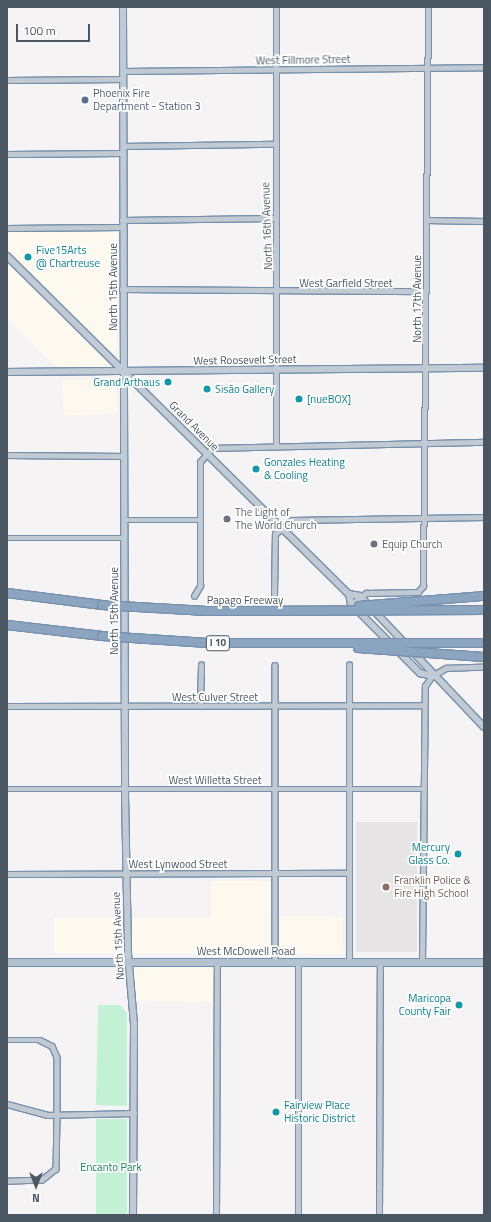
<!DOCTYPE html>
<meta charset="utf-8">
<style>
body{margin:0}
#map{position:relative;width:491px;height:1222px;overflow:hidden;background:#f5f3f3;font-family:"Titillium Web",sans-serif}
div>[style]{position:absolute}
.commercial>*{inset:0;background:#fdf9ef;transform-origin:0 0}
.education>*{inset:0;background:#e6e4e5;transform-origin:0 0}
.green>*{inset:0;background:#c3f1d5;transform-origin:0 0}
.roads{filter:drop-shadow(1px 0 #7690ad) drop-shadow(-1px 0 #7690ad) drop-shadow(0 1px #7690ad) drop-shadow(0 -1px #7690ad)}
.street>*{height:4.5px;margin:-2.25px;padding:0 2.25px;transform-origin:2.25px;border-radius:2.25px;background:#c1cad2}
.secondary>*{height:6px;margin:-3px;padding:0 3px;transform-origin:3px;border-radius:3px;background:#c1cbd6}
.primary>*{height:7px;margin:-3.5px;padding:0 3.5px;transform-origin:3.5px;border-radius:3.5px;background:#b3c2d1}
.highway>*{height:8px;margin:-4px;padding:0 4px;transform-origin:4px;border-radius:4px;background:#8ba5c1}
.bridges{filter:drop-shadow(1px 0 #7690ad) drop-shadow(-1px 0 #7690ad) drop-shadow(0 1px #7690ad) drop-shadow(0 -1px #7690ad)}
.highway-bridge>*{height:8px;margin:-4px;padding:0 4px;transform-origin:4px;border-radius:4px;background:#8ba5c1}
.dots>*{width:11px;height:11px;translate:-50% -50%;box-sizing:border-box;border:2px solid #fff;border-radius:50%}
span{translate:-50% -50%;white-space:nowrap;text-align:center;line-height:1.15;-webkit-text-stroke:3.5px #fff;paint-order:stroke}
.shield-label span{padding:1px 3px;background:#fff;border:1px solid;border-radius:3px;-webkit-text-stroke-width:0}
.shield-label{font-size:10px;color:#4a5661;font-weight:700}
.street-label{font-size:11px;color:#4a5661}
.service-label{font-size:11px;color:#4e5e75}
.left{translate:0 -50%;text-align:left}
.culture-label{font-size:11px;color:#0d838f}
.right{translate:-100% -50%;text-align:right}
.worship-label{font-size:11px;color:#5b616d}
.education-label{font-size:11px;color:#785e54}
.park-label{font-size:11px;color:#17864f}
.frame{position:absolute;inset:0;border:8px solid #4a5661;pointer-events:none}
.north{position:absolute;left:16px;top:1166px;width:40px;height:40px;-webkit-text-stroke:3px #fff;paint-order:stroke;rotate:180deg;font-size:11px;font-weight:700;line-height:16px;text-align:center;color:#4a5661}
.north::after{content:'';display:block;margin:auto;width:14px;height:18px;background:#4a5661;clip-path:polygon(50% 0,100% 100%,50% 72%,0 100%)}
.scale{position:absolute;left:16px;top:24px;width:74px;height:18px;box-sizing:border-box;border:2px solid #4a5661;border-top:0;padding-left:5px;font-size:12px;line-height:14px;white-space:nowrap;color:#4a5661;-webkit-text-stroke:3px #fff;paint-order:stroke}
</style>
<div id="map">
<div class="commercial">
<div style="clip-path:polygon(7px 231px,118px 231px,117px 346px,104px 369px,58px 369px,7px 317px)"></div>
<div style="left:116px;top:378px;width:35px;height:54px;rotate:87deg"></div>
<div style="clip-path:polygon(211px 881px,271px 881px,271px 916px,342px 917px,343px 954px,54px 953px,54px 918px,211px 918px)"></div>
<div style="left:128px;top:961px;width:89px;height:40px;rotate:1deg"></div>
</div>
<div class="education">
<div style="left:356px;top:822px;width:61px;height:130px"></div>
</div>
<div class="green">
<div style="clip-path:polygon(98px 1005px,120px 1005px,127px 1013px,127px 1106px,96px 1105px)"></div>
<div style="left:96px;top:1119px;width:31px;height:96px"></div>
</div>
<div class="roads">
<div class="street">
<div style="left:123px;top:71px;width:361px;rotate:-0.6deg"></div>
<div style="left:7px;top:80px;width:116px;rotate:-0.5deg"></div>
<div style="left:123px;top:146px;width:152px;rotate:-0.8deg"></div>
<div style="left:7px;top:154px;width:116px;rotate:-0.5deg"></div>
<div style="left:122px;top:220px;width:153px;rotate:-0.7deg"></div>
<div style="left:426px;top:220px;width:58px;rotate:1deg"></div>
<div style="left:7px;top:228px;width:115px;rotate:-0.5deg"></div>
<div style="left:122px;top:289px;width:304px;rotate:0.4deg"></div>
<div style="left:276px;top:445px;width:438px;rotate:-90deg"></div>
<div style="left:7px;top:455px;width:117px;rotate:0.5deg"></div>
<div style="left:125px;top:520px;width:75px"></div>
<div style="left:7px;top:538px;width:118px"></div>
<div style="left:274px;top:595px;width:61px;rotate:-89.1deg"></div>
<div style="left:275px;top:534px;width:22px;rotate:-39deg"></div>
<div style="left:292px;top:520px;width:192px;rotate:-0.9deg"></div>
<div style="left:194px;top:596px;width:12px;rotate:-59deg"></div>
<div style="left:200px;top:586px;width:124px;rotate:-90deg"></div>
<div style="left:200px;top:462px;width:18px;rotate:-49deg"></div>
<div style="left:212px;top:448px;width:272px;rotate:-1.3deg"></div>
<div style="left:351px;top:604px;width:19px;rotate:-36deg"></div>
<div style="left:366px;top:593px;width:52px;rotate:-1.1deg"></div>
<div style="left:418px;top:592px;width:8px;rotate:-50deg"></div>
<div style="left:423px;top:586px;width:579px;rotate:-89.51deg"></div>
<div style="left:275px;top:665px;width:297px;rotate:90deg"></div>
<div style="left:7px;top:706px;width:416px;rotate:-0.1deg"></div>
<div style="left:200px;top:706px;width:41px;rotate:-88.6deg"></div>
<div style="left:7px;top:789px;width:416px"></div>
<div style="left:7px;top:874px;width:342px;rotate:-0.2deg"></div>
<div style="left:349px;top:962px;width:297px;rotate:-90deg"></div>
<div style="left:422px;top:962px;width:276px;rotate:-89.4deg"></div>
<div style="left:425px;top:686px;width:12px;rotate:-55deg"></div>
<div style="left:432px;top:676px;width:16px;rotate:-30deg"></div>
<div style="left:446px;top:668px;width:38px;rotate:-2deg"></div>
<div style="left:7px;top:1040px;width:33px"></div>
<div style="left:40px;top:1040px;width:13px;rotate:27deg"></div>
<div style="left:52px;top:1046px;width:12px;rotate:66deg"></div>
<div style="left:57px;top:1057px;width:57px;rotate:90deg"></div>
<div style="left:57px;top:1114px;width:55px;rotate:91deg"></div>
<div style="left:56px;top:1169px;width:18px;rotate:142deg"></div>
<div style="left:42px;top:1180px;width:35px;rotate:178deg"></div>
<div style="left:7px;top:1104px;width:42px;rotate:15deg"></div>
<div style="left:48px;top:1115px;width:86px;rotate:-1.3deg"></div>
<div style="left:216px;top:1215px;width:253px;rotate:-89.8deg"></div>
<div style="left:298px;top:1215px;width:253px;rotate:-90deg"></div>
<div style="left:379px;top:1215px;width:253px;rotate:-89.8deg"></div>
</div>
<div class="secondary">
<div style="left:123px;top:7px;width:787px;rotate:89.85deg"></div>
<div style="left:125px;top:794px;width:160px;rotate:88.9deg"></div>
<div style="left:128px;top:954px;width:70px;rotate:85.1deg"></div>
<div style="left:134px;top:1024px;width:191px;rotate:90.3deg"></div>
<div style="left:7px;top:256px;width:481px;rotate:44.7deg"></div>
<div style="left:349px;top:594px;width:10px;rotate:79deg"></div>
<div style="left:351px;top:604px;width:98px;rotate:45deg"></div>
<div style="left:420px;top:673px;width:12px;rotate:14deg"></div>
<div style="left:7px;top:372px;width:477px;rotate:-0.5deg"></div>
<div style="left:349px;top:594px;width:11px;rotate:10deg"></div>
<div style="left:360px;top:596px;width:180px;rotate:46.6deg"></div>
</div>
<div class="primary">
<div style="left:7px;top:962px;width:477px"></div>
</div>
<div class="highway">
<div style="left:7px;top:593px;width:96px;rotate:7.2deg"></div>
<div style="left:7px;top:625px;width:96px;rotate:6.6deg"></div>
</div>
</div>
<div class="bridges">
<div class="highway-bridge">
<div style="left:102px;top:605px;width:105px;rotate:3.3deg"></div>
<div style="left:207px;top:611px;width:277px;rotate:-0.2deg"></div>
<div style="left:359px;top:606px;width:123px;rotate:-4.6deg"></div>
<div style="left:102px;top:636px;width:106px;rotate:3.8deg"></div>
<div style="left:208px;top:643px;width:276px"></div>
<div style="left:358px;top:648px;width:126px;rotate:4.1deg"></div>
</div>
</div>
<div class="dots">
<div style="left:85px;top:100px;background:#5c6f8a"></div>
<div style="left:28px;top:257px;background:#0f9aa8"></div>
<div style="left:168px;top:382px;background:#0f9aa8"></div>
<div style="left:207px;top:389px;background:#0f9aa8"></div>
<div style="left:299px;top:399px;background:#0f9aa8"></div>
<div style="left:256px;top:469px;background:#0f9aa8"></div>
<div style="left:227px;top:519px;background:#6b7280"></div>
<div style="left:374px;top:544px;background:#6b7280"></div>
<div style="left:458px;top:854px;background:#0f9aa8"></div>
<div style="left:386px;top:887px;background:#8d6e63"></div>
<div style="left:459px;top:1005px;background:#0f9aa8"></div>
<div style="left:276px;top:1112px;background:#0f9aa8"></div>
</div>
<div class="shield-label">
<span style="left:218px;top:643px">I 10</span>
</div>
<div class="street-label">
<span style="left:303px;top:60px;rotate:-1deg">West Fillmore Street</span>
<span style="left:267px;top:226px;rotate:-92deg">North 16th Avenue</span>
<span style="left:346px;top:283px">West Garfield Street</span>
<span style="left:113px;top:287px;rotate:-90deg">North 15th Avenue</span>
<span style="left:417px;top:299px;rotate:-90deg">North 17th Avenue</span>
<span style="left:245px;top:360px;rotate:-1deg">West Roosevelt Street</span>
<span style="left:194px;top:426px;rotate:45deg">Grand Avenue</span>
<span style="left:245px;top:600px">Papago Freeway</span>
<span style="left:114px;top:611px;rotate:-90deg">North 15th Avenue</span>
<span style="left:215px;top:697px">West Culver Street</span>
<span style="left:215px;top:780px">West Willetta Street</span>
<span style="left:178px;top:864px">West Lynwood Street</span>
<span style="left:118px;top:936px;rotate:-93deg">North 15th Avenue</span>
<span style="left:246px;top:951px">West McDowell Road</span>
</div>
<div class="service-label">
<span class="left" style="left:93px;top:100px">Phoenix Fire<br>Department - Station 3</span>
</div>
<div class="culture-label">
<span class="left" style="left:36px;top:257px">Five15Arts<br>@ Chartreuse</span>
<span class="right" style="left:160px;top:382px">Grand Arthaus</span>
<span class="left" style="left:215px;top:389px">Sisāo Gallery</span>
<span class="left" style="left:307px;top:399px">[nueBOX]</span>
<span class="left" style="left:264px;top:469px">Gonzales Heating<br>&amp; Cooling</span>
<span class="right" style="left:450px;top:854px">Mercury<br>Glass Co.</span>
<span class="right" style="left:451px;top:1005px">Maricopa<br>County Fair</span>
<span class="left" style="left:284px;top:1112px">Fairview Place<br>Historic District</span>
</div>
<div class="worship-label">
<span class="left" style="left:235px;top:519px">The Light of<br>The World Church</span>
<span class="left" style="left:382px;top:544px">Equip Church</span>
</div>
<div class="education-label">
<span class="left" style="left:394px;top:887px">Franklin Police &amp;<br>Fire High School</span>
</div>
<div class="park-label">
<span style="left:111px;top:1167px">Encanto Park</span>
</div>
<div class="frame"></div>
<div class="north">N</div>
<div class="scale">100 m</div>
</div>
